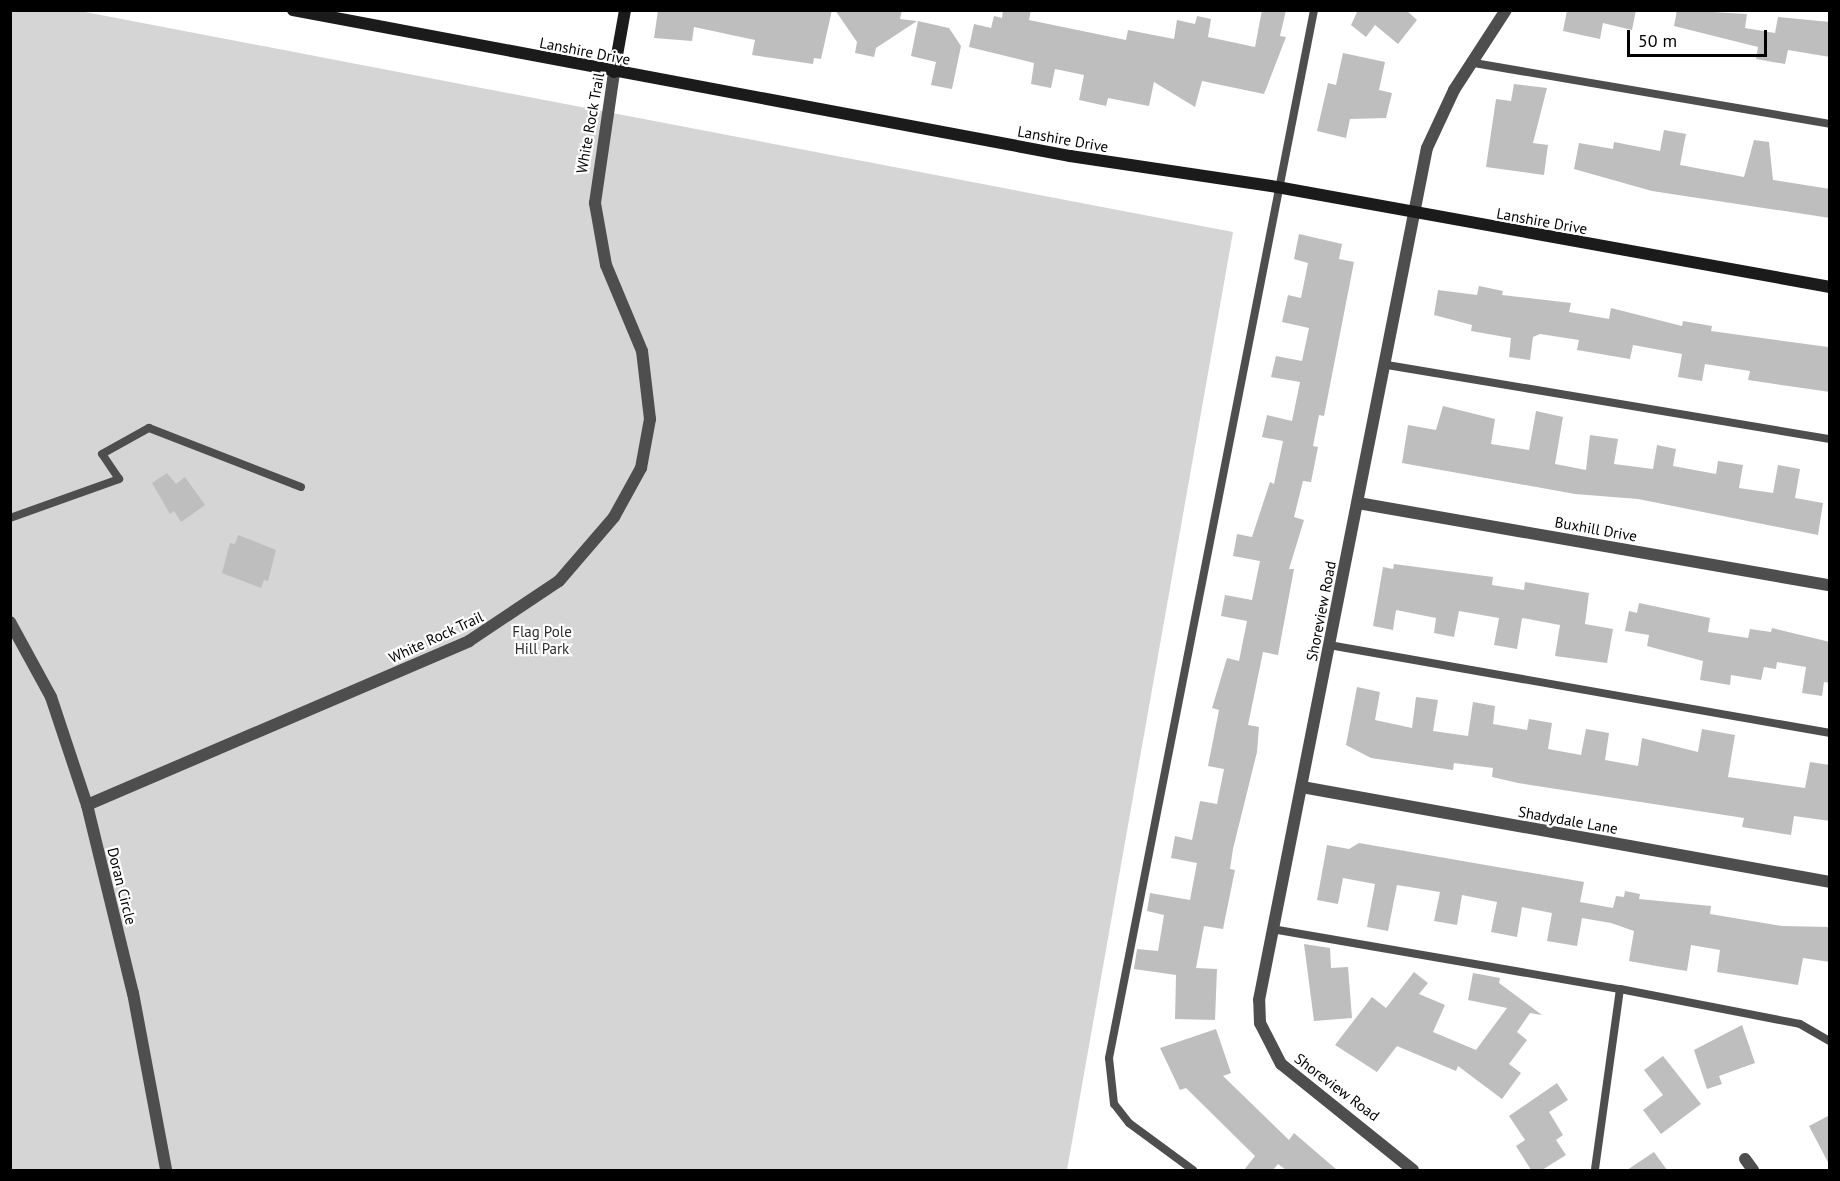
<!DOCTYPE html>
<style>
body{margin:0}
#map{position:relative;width:1840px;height:1181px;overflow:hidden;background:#fff;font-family:"PT Sans",sans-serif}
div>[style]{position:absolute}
.green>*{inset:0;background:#d5d5d5}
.building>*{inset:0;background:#bebebe}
.lane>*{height:8px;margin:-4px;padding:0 4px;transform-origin:4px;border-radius:4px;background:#4e4e4e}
.street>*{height:12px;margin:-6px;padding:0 6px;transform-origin:6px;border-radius:6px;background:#4e4e4e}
.secondary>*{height:12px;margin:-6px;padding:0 6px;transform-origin:6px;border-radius:6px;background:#1b1b1b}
span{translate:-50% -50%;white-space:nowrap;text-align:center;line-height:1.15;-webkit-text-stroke:4.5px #fff;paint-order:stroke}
.street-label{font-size:15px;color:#000}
.park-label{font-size:15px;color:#2c2c2c}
.frame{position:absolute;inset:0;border:12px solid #000;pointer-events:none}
.scale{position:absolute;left:1627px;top:30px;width:140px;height:27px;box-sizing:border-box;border:3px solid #000;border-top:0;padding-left:8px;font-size:18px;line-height:21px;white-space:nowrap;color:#000;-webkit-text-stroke:4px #fff;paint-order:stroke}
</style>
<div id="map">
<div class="green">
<div style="clip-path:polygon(10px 11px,80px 11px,1233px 232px,1067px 1170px,11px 1170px)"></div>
</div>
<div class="building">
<div style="clip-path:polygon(658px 10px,832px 10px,821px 59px,814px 58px,813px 64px,752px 55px,755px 40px,694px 27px,692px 41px,654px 38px)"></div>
<div style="clip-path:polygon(835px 10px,902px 10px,900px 19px,917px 21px,876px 48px,874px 57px,855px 53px,857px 42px)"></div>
<div style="clip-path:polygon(1003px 10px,1031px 10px,1029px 20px,1126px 40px,1128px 30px,1174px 39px,1177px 20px,1195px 24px,1197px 16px,1211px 19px,1208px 37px,1255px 47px,1262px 10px,1286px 10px,1280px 36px,1286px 37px,1264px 94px,1202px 81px,1195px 107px,1154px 82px,1149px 106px,1108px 98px,1106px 106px,1079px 100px,1084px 75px,1055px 69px,1051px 88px,1031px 84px,1034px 63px,969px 47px,974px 24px,991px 28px,994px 16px,1002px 18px)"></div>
<div style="clip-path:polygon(1358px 10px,1406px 10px,1417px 20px,1398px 44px,1375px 25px,1366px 37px,1351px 25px)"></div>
<div style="clip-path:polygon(1567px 10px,1636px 10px,1632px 30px,1603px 23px,1600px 39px,1563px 31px)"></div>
<div style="clip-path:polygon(1677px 10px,1747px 14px,1745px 28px,1775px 33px,1778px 17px,1830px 22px,1830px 57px,1788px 50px,1785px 64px,1756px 59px,1758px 47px,1674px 26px)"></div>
<div style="clip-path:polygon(918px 21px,949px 28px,961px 46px,952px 89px,931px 85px,936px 62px,911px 56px)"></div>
<div style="clip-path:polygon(1343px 53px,1385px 62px,1379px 90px,1392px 93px,1386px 118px,1350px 119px,1346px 138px,1317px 131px,1328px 83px,1336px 85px)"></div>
<div style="clip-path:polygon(1514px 84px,1547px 88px,1533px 143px,1548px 145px,1544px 175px,1486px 167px,1496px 99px,1511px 101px)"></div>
<div style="clip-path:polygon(1664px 130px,1686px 134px,1680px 165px,1744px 177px,1754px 140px,1769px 142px,1773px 180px,1830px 189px,1830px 218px,1652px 191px,1574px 169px,1579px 143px,1613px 149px,1614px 142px,1660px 151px)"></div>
<div style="clip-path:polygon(1299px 234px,1342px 244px,1339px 259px,1354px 262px,1324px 416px,1319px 415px,1313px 446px,1318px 447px,1311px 482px,1303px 481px,1294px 517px,1304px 520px,1289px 569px,1294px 569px,1278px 655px,1263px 652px,1248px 725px,1259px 727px,1257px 752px,1233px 849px,1230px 869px,1235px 870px,1223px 929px,1204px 926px,1196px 968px,1217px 969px,1215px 1020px,1175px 1019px,1176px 975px,1134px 969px,1137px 949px,1158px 951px,1164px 915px,1147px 911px,1150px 893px,1190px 900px,1197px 863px,1171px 858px,1175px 836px,1192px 840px,1200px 801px,1217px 804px,1224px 769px,1208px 766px,1219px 710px,1212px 708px,1227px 658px,1239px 661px,1247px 621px,1221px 616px,1225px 595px,1252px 600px,1260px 561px,1233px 556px,1237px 534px,1252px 537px,1270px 482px,1274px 484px,1283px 441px,1262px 437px,1267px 415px,1292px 421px,1300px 382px,1271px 377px,1276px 356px,1302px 361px,1309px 328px,1282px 322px,1288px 295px,1301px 298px,1308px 263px,1294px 259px)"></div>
<div style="clip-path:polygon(1479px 286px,1503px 291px,1502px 295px,1571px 303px,1569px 312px,1609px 319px,1611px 308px,1682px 326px,1683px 321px,1712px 326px,1711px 331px,1828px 347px,1830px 392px,1748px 380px,1750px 371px,1705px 364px,1702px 381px,1678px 377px,1682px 354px,1633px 345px,1630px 359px,1577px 350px,1579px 340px,1540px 334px,1533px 337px,1530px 360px,1509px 357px,1511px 338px,1471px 331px,1472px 325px,1434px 315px,1438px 290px,1477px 295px)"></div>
<div style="clip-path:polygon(1443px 406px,1495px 419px,1491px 444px,1529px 450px,1536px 411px,1563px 417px,1555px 464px,1586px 470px,1590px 435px,1618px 439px,1614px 464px,1653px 469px,1657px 445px,1676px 449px,1673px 466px,1716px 474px,1718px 461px,1743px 465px,1739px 488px,1773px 493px,1778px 465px,1800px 469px,1795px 498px,1823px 503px,1818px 535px,1638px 499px,1575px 494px,1402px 463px,1408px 425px,1436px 430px)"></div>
<div style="clip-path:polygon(167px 473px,176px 484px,185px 477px,205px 505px,181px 522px,174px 511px,170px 514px,152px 483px)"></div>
<div style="clip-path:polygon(238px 535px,276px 550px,268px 581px,264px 580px,261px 588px,222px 573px,230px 543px,235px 544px)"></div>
<div style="clip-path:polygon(1394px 564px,1493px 577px,1492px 585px,1524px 590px,1525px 582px,1589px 593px,1585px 624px,1613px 629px,1607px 663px,1555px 656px,1560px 625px,1522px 618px,1517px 649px,1494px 645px,1499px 618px,1459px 611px,1454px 637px,1434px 633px,1436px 618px,1396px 610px,1393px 630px,1373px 626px,1383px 567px,1393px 569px)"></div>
<div style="clip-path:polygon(1639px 603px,1710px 618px,1708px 632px,1748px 638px,1750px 629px,1771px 632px,1772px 628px,1830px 642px,1830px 683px,1824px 682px,1822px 696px,1802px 693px,1806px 667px,1777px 662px,1776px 669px,1764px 667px,1761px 680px,1731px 675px,1730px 685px,1700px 680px,1703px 661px,1647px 646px,1649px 635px,1625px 631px,1629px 611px,1637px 613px)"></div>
<div style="clip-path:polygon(1357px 687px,1380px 692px,1375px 720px,1412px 728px,1416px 697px,1438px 700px,1433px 731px,1468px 736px,1473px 702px,1495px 706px,1493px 724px,1527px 730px,1529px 719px,1552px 723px,1548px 749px,1581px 755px,1586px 729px,1609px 733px,1605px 760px,1638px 766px,1642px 738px,1698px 752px,1702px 729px,1735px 735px,1728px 777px,1805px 788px,1810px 762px,1830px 765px,1830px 821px,1794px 816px,1791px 835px,1742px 827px,1744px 818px,1518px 783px,1492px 777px,1493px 768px,1454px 763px,1453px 770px,1371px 758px,1346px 745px)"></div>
<div style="clip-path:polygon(1359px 843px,1584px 882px,1580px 902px,1613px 908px,1616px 896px,1624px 897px,1625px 891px,1640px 894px,1639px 899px,1711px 906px,1710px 914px,1782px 926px,1830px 927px,1830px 962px,1803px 958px,1798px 985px,1717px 972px,1720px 950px,1691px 945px,1687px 971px,1662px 967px,1629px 961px,1634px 931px,1611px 923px,1582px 918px,1577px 946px,1547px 941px,1552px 913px,1522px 907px,1517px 937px,1491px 932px,1497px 902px,1462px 895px,1457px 925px,1434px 921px,1440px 892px,1397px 885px,1388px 931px,1367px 927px,1375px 884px,1343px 878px,1338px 904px,1317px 900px,1327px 845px,1349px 849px)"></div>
<div style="clip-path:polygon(1304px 944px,1330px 948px,1331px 968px,1348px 967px,1352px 1018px,1314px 1021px)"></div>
<div style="clip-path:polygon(1414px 972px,1428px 983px,1419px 994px,1445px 1005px,1433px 1032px,1476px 1050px,1507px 1008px,1468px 1000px,1473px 973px,1500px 978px,1499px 983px,1542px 1015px,1530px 1013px,1517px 1032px,1527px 1040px,1509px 1064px,1521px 1073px,1502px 1099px,1458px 1066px,1456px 1071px,1397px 1046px,1377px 1072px,1335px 1045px,1372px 997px,1386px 1008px)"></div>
<div style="clip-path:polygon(1742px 1025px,1755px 1063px,1719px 1076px,1722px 1084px,1707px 1089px,1694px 1050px)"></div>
<div style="clip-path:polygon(1216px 1029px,1231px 1073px,1223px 1076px,1289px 1140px,1294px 1133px,1337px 1170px,1286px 1170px,1278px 1164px,1273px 1170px,1244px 1170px,1255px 1156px,1186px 1088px,1180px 1090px,1160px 1048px)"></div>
<div style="clip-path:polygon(1663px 1056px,1701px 1104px,1661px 1134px,1643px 1110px,1663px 1095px,1644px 1070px)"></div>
<div style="clip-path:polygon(1557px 1083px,1568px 1100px,1549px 1112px,1563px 1135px,1556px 1140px,1566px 1155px,1542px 1170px,1531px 1170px,1516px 1146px,1525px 1140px,1509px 1116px)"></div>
<div style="clip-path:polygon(1830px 1115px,1830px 1166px,1809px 1126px)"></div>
<div style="clip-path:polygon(1654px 1152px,1667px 1170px,1627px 1170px)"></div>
</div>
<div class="lane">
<div style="left:1474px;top:63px;width:361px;rotate:9.7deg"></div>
<div style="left:1387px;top:365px;width:449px;rotate:9.5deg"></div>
<div style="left:10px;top:518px;width:116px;rotate:-19.7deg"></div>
<div style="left:119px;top:479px;width:30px;rotate:-124deg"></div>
<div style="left:102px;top:454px;width:54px;rotate:-29deg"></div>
<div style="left:149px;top:428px;width:163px;rotate:21.2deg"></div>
<div style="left:1329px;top:645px;width:509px;rotate:9.96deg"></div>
<div style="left:1272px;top:929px;width:353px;rotate:9.8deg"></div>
<div style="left:1620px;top:989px;width:183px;rotate:97.9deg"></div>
<div style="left:1620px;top:989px;width:183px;rotate:11deg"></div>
<div style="left:1800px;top:1024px;width:34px;rotate:30deg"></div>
<div style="left:1193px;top:1170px;width:79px;rotate:-143.7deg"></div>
<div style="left:1129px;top:1123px;width:24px;rotate:-128deg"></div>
<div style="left:1114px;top:1104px;width:46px;rotate:-96.2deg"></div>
<div style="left:1109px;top:1058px;width:1068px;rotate:-78.93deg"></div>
</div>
<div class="street">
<div style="left:1358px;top:503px;width:479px;rotate:9.9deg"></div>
<div style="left:10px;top:622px;width:85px;rotate:61.3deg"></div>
<div style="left:51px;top:697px;width:114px;rotate:71.6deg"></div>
<div style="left:87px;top:805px;width:194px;rotate:76.3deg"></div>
<div style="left:133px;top:993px;width:180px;rotate:79.4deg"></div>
<div style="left:1302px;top:787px;width:536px;rotate:10.2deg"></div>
<div style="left:87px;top:805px;width:416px;rotate:-23.2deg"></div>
<div style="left:469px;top:641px;width:108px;rotate:-33.7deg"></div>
<div style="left:559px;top:581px;width:84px;rotate:-49.3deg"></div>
<div style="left:614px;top:517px;width:56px;rotate:-61.1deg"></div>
<div style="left:641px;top:468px;width:50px;rotate:-79.6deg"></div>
<div style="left:650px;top:419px;width:68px;rotate:-96.7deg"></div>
<div style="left:642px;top:351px;width:93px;rotate:-112.7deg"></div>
<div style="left:606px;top:265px;width:63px;rotate:-100.1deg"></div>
<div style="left:595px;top:203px;width:132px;rotate:-81.7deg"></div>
<div style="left:1745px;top:1159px;width:14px;rotate:54deg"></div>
<div style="left:1413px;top:1170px;width:169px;rotate:-141.2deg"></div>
<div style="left:1281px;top:1064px;width:46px;rotate:-117.1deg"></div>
<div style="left:1260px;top:1023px;width:23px;rotate:-92deg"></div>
<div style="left:1259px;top:1000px;width:868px;rotate:-78.85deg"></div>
<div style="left:1427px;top:148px;width:64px;rotate:-65deg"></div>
<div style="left:1454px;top:90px;width:95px;rotate:-57deg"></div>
</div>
<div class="secondary">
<div style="left:293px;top:10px;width:791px;rotate:10.64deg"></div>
<div style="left:1070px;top:156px;width:209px;rotate:8.5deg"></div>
<div style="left:1277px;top:187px;width:562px;rotate:10.25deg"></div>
<div style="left:614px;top:72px;width:63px;rotate:-79.9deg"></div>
</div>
<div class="street-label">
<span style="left:585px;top:51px;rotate:11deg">Lanshire Drive</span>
<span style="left:590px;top:123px;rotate:-80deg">White Rock Trail</span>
<span style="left:1063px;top:139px;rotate:10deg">Lanshire Drive</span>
<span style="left:1542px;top:221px;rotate:10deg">Lanshire Drive</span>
<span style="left:1596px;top:529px;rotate:10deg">Buxhill Drive</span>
<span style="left:1321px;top:611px;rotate:-79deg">Shoreview Road</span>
<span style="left:436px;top:637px;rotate:-25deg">White Rock Trail</span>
<span style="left:1568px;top:820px;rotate:10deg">Shadydale Lane</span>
<span style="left:122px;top:886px;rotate:76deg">Doran Circle</span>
<span style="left:1337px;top:1087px;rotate:37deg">Shoreview Road</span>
</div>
<div class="park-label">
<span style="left:542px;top:640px">Flag Pole<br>Hill Park</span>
</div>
<div class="frame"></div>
<div class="scale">50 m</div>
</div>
